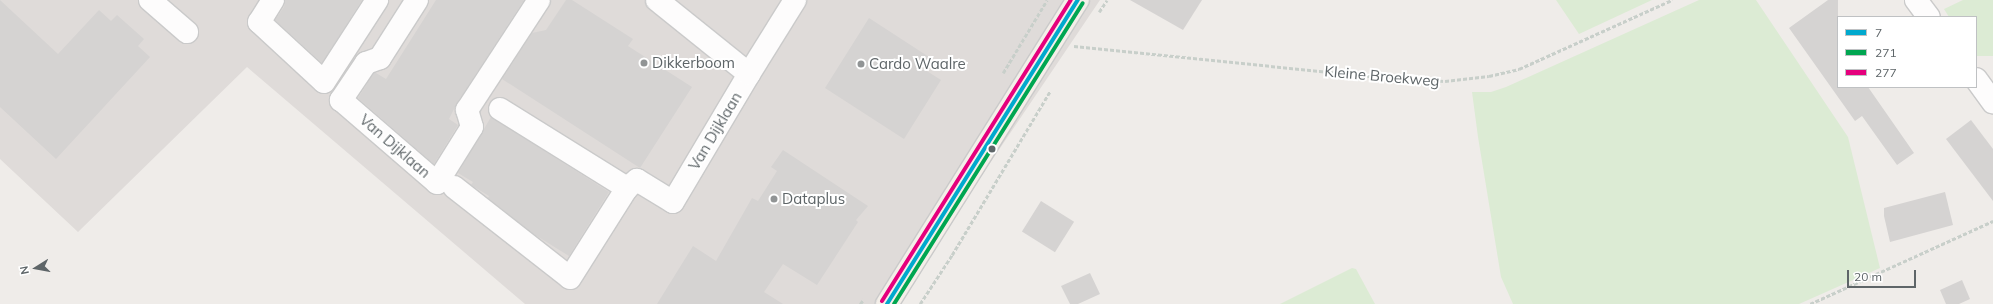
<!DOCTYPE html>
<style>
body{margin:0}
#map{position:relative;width:1993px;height:304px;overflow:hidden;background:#efece9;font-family:Mulish,sans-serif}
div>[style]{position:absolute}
.industrial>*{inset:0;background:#dfdbd9}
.green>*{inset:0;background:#dcebd4}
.building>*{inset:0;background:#d5d3d2;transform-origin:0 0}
.path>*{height:2.5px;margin-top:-1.25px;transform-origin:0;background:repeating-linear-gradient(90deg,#c8cfca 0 4px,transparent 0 6px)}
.roads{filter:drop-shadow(1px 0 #cacaca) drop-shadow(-1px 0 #cacaca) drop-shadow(0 1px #cacaca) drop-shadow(0 -1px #cacaca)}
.minor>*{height:22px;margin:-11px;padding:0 11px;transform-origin:11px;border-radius:11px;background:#fdfcfc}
.major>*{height:22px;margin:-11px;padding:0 11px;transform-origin:11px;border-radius:11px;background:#f4efe9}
.bus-1>*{height:4px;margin:-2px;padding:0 2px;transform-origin:2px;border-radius:2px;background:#00a9ce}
.bus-2>*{height:4px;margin:-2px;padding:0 2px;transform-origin:2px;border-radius:2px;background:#00a651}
.bus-3>*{height:4px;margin:-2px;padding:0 2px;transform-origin:2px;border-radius:2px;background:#e5007d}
.dots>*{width:11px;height:11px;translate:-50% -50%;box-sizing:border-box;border:2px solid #fff;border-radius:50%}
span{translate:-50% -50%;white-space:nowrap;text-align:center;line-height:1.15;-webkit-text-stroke:4px #fff;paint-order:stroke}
.poi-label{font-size:15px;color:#5e6568}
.left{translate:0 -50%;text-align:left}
.street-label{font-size:15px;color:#5e6568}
.legend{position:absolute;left:1837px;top:16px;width:140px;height:72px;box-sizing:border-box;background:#fff;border:1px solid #bfc1c3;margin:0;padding:5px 7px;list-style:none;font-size:12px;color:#5e6568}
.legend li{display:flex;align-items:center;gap:8px;height:20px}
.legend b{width:20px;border:1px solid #bfc1c3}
.north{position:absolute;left:16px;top:248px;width:40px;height:40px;-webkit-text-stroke:3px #fff;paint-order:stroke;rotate:259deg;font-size:11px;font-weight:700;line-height:16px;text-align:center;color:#5e6568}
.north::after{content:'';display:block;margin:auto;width:14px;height:18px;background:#5e6568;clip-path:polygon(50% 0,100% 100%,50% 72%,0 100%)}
.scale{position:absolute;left:1847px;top:270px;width:69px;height:18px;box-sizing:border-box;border:2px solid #5e6568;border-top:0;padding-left:5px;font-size:12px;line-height:14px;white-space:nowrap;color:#5e6568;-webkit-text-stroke:3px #fff;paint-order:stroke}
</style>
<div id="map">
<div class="industrial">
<div style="clip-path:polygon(0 0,1100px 0,895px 304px,525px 304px,247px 67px,78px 232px,0 159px)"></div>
</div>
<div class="green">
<div style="clip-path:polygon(1556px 0,1652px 0,1579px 34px)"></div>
<div style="clip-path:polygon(1699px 0,1756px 0,1848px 137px,1880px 268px,1799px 304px,1513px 304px,1501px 277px,1478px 137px,1472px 92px,1491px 92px,1506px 87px)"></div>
<div style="clip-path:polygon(1963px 0,1993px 0,1993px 56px,1976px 56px,1976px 17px,1949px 17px,1944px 9px)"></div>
<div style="clip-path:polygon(1352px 268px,1356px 269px,1375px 304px,1280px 304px)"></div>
</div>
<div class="building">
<div style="clip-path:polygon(0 0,58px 54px,99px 10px,111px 21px,117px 15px,144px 39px,138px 46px,150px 57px,56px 159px,0 107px)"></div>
<div style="clip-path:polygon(285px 0,362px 0,322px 63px,275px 20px,284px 7px)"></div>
<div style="clip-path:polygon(436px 0,524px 0,457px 103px,449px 119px,458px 125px,434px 164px,358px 98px,374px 73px,376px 73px,386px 79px)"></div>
<div style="clip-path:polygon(566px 0,572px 0,633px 39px,628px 46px,692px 87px,640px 168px,502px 79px,532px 33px,546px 30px)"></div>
<div style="clip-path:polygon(1130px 0,1202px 0,1183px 30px)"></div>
<div style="clip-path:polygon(1828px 0,1838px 0,1838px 87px,1868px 87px,1914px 153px,1897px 165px,1862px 116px,1855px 121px,1789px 28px)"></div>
<div style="clip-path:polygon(869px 18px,929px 57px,922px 68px,941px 80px,904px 139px,825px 88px)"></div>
<div style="clip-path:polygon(491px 117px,609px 192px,569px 256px,532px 233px,488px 198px,489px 196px,471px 185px,473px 182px,458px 173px)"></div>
<div style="clip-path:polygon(1971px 120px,1993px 149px,1993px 201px,1946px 139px)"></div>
<div style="clip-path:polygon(783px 150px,868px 206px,856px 220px,858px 222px,817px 285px,783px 264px,764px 292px,783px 304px,657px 304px,693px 246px,716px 261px,752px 198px,758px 201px,777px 171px,771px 167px)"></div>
<div style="clip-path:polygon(1945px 192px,1953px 225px,1890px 242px,1884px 216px,1884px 208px)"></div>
<div style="left:1041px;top:201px;width:39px;height:36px;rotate:32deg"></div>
<div style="clip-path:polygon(1090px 273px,1100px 294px,1078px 304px,1070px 304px,1061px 286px)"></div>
<div style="clip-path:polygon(1962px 280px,1970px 299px,1959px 304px,1946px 304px,1940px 290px)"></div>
</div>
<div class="path">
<div style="left:1099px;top:12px;width:14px;rotate:-56deg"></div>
<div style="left:1074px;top:46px;width:319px;rotate:5.8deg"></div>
<div style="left:1391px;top:78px;width:54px;rotate:3.2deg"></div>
<div style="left:1445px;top:81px;width:44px;rotate:-6.5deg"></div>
<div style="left:1489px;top:76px;width:31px;rotate:-13deg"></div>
<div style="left:1519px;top:69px;width:168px;rotate:-24.3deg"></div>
<div style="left:1003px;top:73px;width:85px;rotate:-58.9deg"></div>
<div style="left:860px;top:304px;width:6px;rotate:-51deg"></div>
<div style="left:920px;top:304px;width:59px;rotate:-56.9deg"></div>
<div style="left:952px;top:255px;width:191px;rotate:-59.1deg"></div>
<div style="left:1810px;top:304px;width:201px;rotate:-24.4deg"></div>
</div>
<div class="roads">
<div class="minor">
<div style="left:150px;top:0;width:49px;rotate:40.9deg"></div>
<div style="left:273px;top:0;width:26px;rotate:122deg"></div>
<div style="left:259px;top:22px;width:88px;rotate:42.7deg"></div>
<div style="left:324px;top:82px;width:98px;rotate:-57.1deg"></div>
<div style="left:417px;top:0;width:69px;rotate:122.5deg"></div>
<div style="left:380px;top:58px;width:15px;rotate:160deg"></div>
<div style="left:366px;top:63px;width:45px;rotate:124deg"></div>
<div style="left:341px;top:100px;width:127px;rotate:40.8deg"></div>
<div style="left:437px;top:183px;width:66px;rotate:-58deg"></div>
<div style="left:472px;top:127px;width:18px;rotate:-106deg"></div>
<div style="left:467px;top:110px;width:131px;rotate:-56.8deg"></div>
<div style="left:657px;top:0;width:118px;rotate:38.8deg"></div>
<div style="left:1916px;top:0;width:21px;rotate:53deg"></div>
<div style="left:1976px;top:79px;width:29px;rotate:54deg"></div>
<div style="left:500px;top:109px;width:150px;rotate:31.9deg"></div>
<div style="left:454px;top:187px;width:147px;rotate:38.1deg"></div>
<div style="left:570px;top:278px;width:107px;rotate:-57.7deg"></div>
<div style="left:627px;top:188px;width:13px;rotate:-39deg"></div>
<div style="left:637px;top:180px;width:42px;rotate:31.4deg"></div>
<div style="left:673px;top:202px;width:149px;rotate:-59.3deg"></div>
<div style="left:749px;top:74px;width:87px;rotate:-58.1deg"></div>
</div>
<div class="major">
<div style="left:887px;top:304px;width:359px;rotate:-57.9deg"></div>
</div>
</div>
<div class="bus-1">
<div style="left:887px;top:304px;width:359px;rotate:-57.9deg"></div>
</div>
<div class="bus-2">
<div style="left:894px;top:304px;width:355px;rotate:-57.9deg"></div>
</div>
<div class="bus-3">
<div style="left:882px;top:301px;width:355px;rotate:-57.9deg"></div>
</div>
<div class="dots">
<div style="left:644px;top:63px;background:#919495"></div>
<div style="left:861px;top:64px;background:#919495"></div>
<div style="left:992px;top:149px;background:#5e6568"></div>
<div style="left:774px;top:199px;background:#919495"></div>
</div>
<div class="poi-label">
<span class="left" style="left:652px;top:63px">Dikkerboom</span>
<span class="left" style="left:869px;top:64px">Cardo Waalre</span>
<span class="left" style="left:782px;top:199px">Dataplus</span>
</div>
<div class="street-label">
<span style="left:1382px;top:76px;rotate:5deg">Kleine Broekweg</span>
<span style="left:715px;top:131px;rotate:-59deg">Van Dijklaan</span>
<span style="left:395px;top:146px;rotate:41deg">Van Dijklaan</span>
</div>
<ul class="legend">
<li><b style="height:5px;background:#00a9ce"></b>7</li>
<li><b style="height:5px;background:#00a651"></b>271</li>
<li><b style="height:5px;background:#e5007d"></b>277</li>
</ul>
<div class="north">N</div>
<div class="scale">20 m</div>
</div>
